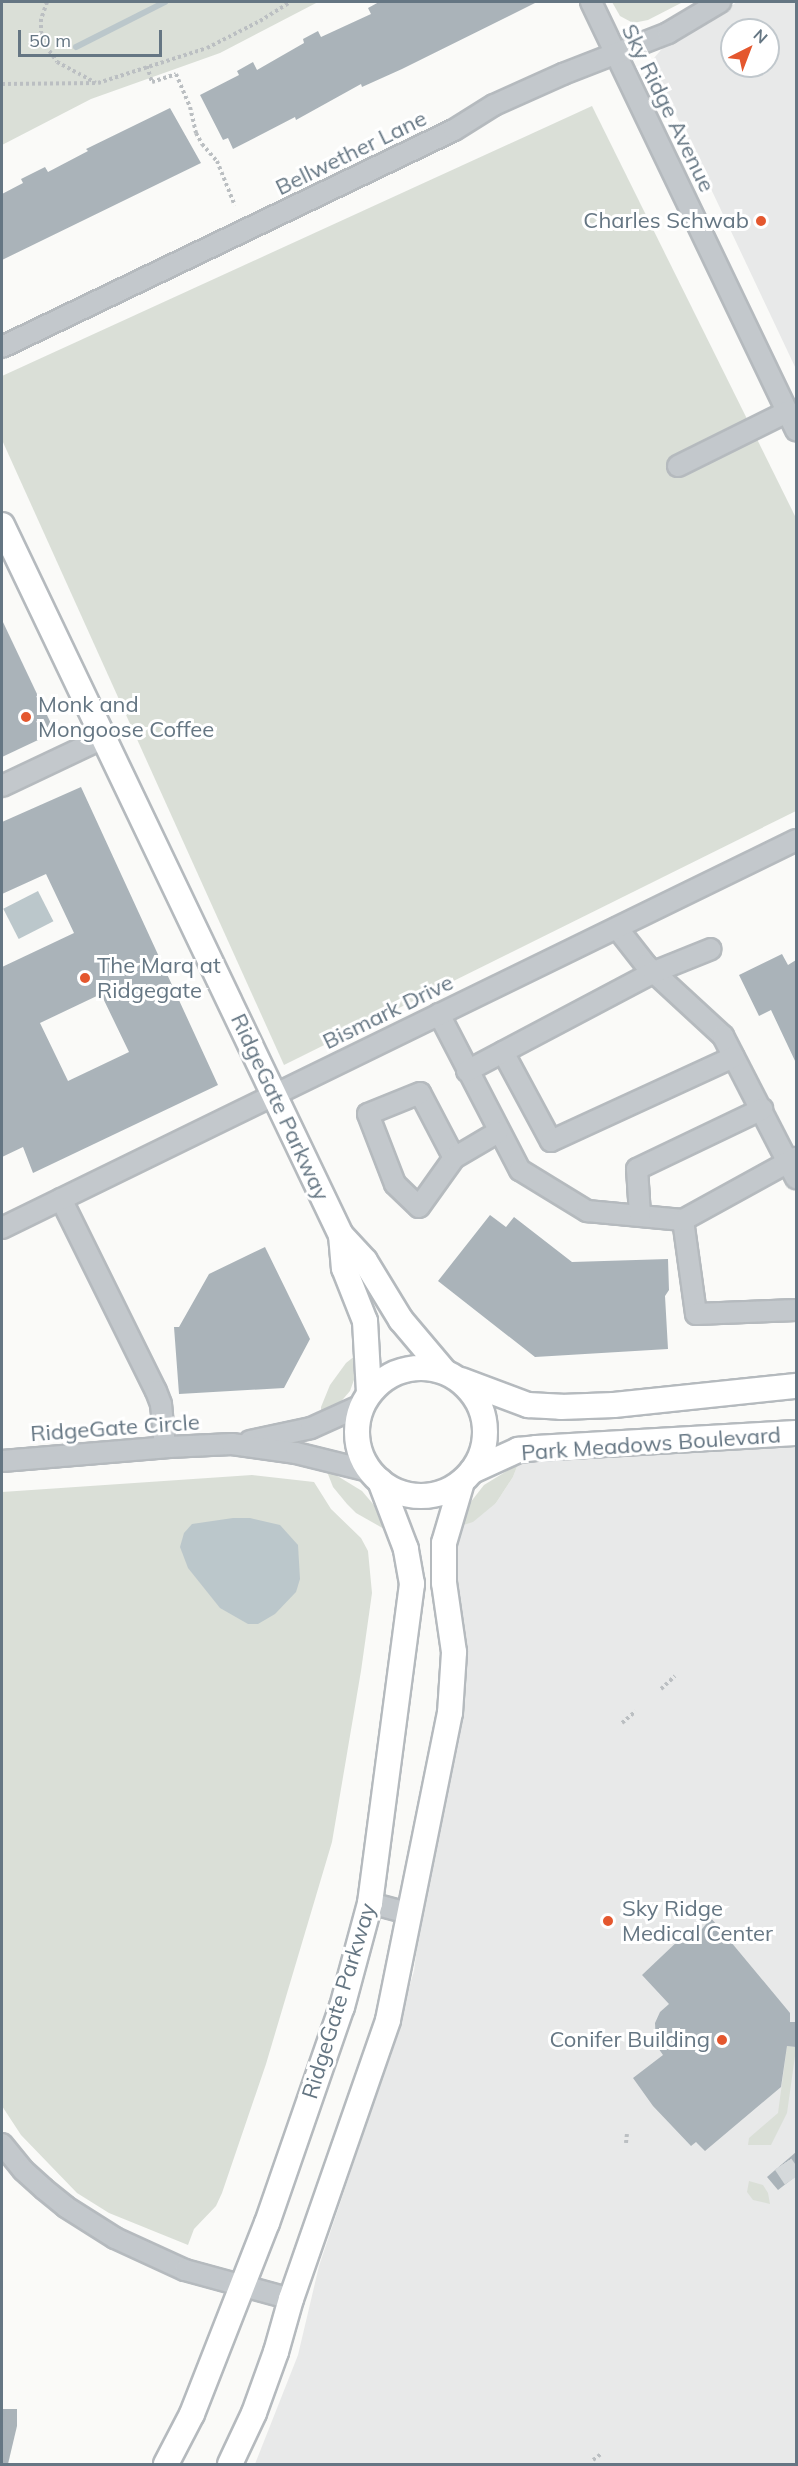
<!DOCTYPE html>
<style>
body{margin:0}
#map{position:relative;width:798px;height:2466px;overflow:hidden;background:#fafaf8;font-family:Mulish,sans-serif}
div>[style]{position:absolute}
.built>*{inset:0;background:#e8e9e9}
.green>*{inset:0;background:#dadfd7}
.water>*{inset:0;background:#bbc7cb;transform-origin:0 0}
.stream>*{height:6px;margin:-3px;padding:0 3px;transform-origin:3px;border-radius:3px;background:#bbc7cb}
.building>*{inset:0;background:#aab3b9}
.minor-tunnel>*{height:20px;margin-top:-10px;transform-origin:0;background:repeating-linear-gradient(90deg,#d5d9db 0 20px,transparent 0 30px)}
.path>*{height:4px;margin-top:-2px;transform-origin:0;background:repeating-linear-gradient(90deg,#bbbfc2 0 3px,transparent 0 6px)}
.roads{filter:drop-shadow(2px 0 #b5babe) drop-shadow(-2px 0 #b5babe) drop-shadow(0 2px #b5babe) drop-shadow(0 -2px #b5babe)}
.minor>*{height:20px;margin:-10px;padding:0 10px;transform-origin:10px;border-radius:10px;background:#c3c8cc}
.major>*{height:24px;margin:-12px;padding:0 12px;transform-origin:12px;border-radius:12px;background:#fff}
.major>.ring{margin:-12px;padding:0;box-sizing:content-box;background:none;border:24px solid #fff;border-radius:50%}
.dots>*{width:16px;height:16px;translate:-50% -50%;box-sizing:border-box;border:3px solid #fff;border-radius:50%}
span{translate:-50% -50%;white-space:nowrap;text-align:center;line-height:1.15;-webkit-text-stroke:6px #fff;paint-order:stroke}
.street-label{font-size:22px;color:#657683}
.poi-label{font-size:22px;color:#657683}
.right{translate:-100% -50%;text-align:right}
.left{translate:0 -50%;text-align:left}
.frame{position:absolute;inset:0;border:3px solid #657683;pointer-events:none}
.north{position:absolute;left:720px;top:18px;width:60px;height:60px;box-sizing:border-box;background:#fff;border:2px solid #c1c8cd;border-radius:50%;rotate:42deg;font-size:16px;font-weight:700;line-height:24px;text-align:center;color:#657683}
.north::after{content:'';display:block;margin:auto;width:21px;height:27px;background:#e4572e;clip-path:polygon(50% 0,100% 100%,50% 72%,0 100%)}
.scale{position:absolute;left:18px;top:30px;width:144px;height:27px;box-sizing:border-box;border:3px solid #657683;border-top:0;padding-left:8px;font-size:18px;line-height:21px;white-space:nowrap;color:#657683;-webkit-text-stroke:4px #fff;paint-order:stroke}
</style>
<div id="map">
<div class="built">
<div style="clip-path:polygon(evenodd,737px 2px,796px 2px,796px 369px,653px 66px,654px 58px,666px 44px,701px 26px,737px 2px,732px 30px,768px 30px,768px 66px,732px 66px,732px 30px)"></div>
<div style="clip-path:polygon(672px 1448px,796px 1448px,796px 2464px,255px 2464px,298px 2355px,319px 2266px,385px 2069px,414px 1971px,426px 1872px,452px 1561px,460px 1526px,496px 1503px,513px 1477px,518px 1464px,533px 1458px)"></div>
</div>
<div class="green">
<div style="clip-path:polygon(2px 2px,318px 2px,220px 53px,91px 99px,2px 145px)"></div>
<div style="clip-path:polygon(612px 2px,683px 2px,648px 20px,633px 23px,620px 16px)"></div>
<div style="clip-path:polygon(592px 106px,796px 518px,796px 811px,284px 1065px,2px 440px,2px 376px)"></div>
<div style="clip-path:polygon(356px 1355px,355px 1377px,350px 1391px,338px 1405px,321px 1417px,321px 1407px,330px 1385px,346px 1363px)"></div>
<div style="clip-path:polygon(518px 1464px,513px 1477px,496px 1503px,473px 1522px,460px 1526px,466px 1508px,484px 1485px)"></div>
<div style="clip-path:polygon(326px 1469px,362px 1491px,379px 1511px,386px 1530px,356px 1513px,347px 1504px,333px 1487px)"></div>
<div style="clip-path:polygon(252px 1475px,314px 1482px,331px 1509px,361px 1538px,368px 1551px,372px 1593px,361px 1671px,332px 1842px,266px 2064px,222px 2193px,216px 2206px,194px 2229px,188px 2245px,109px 2213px,77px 2193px,21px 2135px,2px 2106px,2px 1492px)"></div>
<div style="clip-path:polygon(787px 2046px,796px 2047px,796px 2049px,787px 2113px,771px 2145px,748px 2145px,749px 2138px,778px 2113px)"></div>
<div style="clip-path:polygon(749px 2181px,763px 2185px,768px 2193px,770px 2204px,753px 2200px,747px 2192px)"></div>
</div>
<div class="water">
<div style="left:38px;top:891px;width:34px;height:39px;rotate:63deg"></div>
<div style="clip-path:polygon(233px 1518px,250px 1518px,280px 1525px,298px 1545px,300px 1579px,296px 1592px,275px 1614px,258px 1624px,248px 1624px,220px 1608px,188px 1568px,180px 1547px,184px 1533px,192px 1524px)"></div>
</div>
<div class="stream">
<div style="left:76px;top:47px;width:100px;rotate:-26.8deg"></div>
</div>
<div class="building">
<div style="clip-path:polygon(379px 2px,537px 2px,402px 69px,362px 87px,361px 84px,296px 120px,295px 117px,233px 149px,228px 138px,223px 140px,200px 95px,239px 75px,237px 71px,253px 62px,257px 70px,304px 43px,303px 39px,318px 31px,321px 37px,371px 14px,368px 8px)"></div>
<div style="clip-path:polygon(170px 108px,201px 163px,2px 260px,2px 194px,23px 183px,21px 179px,45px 167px,48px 172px,88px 151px,86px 149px)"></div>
<div style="clip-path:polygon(2px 620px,55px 732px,2px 757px)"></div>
<div style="clip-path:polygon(evenodd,81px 787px,218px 1085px,33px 1173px,23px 1147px,2px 1157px,2px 967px,74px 933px,46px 874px,2px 894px,2px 822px,81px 787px,101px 994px,129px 1052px,68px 1081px,40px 1023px,101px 994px)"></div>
<div style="clip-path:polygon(782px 954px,788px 965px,796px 960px,796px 1063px,771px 1010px,759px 1016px,739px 975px)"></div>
<div style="clip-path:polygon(490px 1215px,506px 1227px,514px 1217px,572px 1262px,668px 1259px,669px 1290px,665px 1296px,668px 1349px,535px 1357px,438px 1281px)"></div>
<div style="clip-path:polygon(265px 1247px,310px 1339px,284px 1388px,179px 1394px,174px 1327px,179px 1327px,209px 1274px)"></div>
<div style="clip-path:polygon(711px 1918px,790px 2013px,790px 2022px,796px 2022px,796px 2047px,787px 2046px,781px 2087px,705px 2151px,696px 2142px,691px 2146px,653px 2106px,633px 2078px,663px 2055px,656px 2045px,655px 2023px,660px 2012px,669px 2004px,642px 1975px,681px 1938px,702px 1929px)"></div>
<div style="clip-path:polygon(796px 2152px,796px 2176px,778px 2190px,767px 2177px)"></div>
<div style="clip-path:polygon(2px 2409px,17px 2409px,17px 2426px,8px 2464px,2px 2464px)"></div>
</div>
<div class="minor-tunnel">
<div style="left:783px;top:2164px;width:18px;rotate:56deg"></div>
</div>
<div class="path">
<div style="left:47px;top:2px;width:18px;rotate:109deg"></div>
<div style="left:41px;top:19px;width:13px;rotate:90deg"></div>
<div style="left:41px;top:32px;width:15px;rotate:70deg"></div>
<div style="left:46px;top:46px;width:19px;rotate:55deg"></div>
<div style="left:57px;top:62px;width:44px;rotate:28.3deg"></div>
<div style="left:147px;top:66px;width:17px;rotate:73deg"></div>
<div style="left:152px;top:82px;width:25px;rotate:-18deg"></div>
<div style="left:176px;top:74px;width:36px;rotate:67deg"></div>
<div style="left:190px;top:107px;width:27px;rotate:77deg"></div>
<div style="left:196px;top:133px;width:13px;rotate:61deg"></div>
<div style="left:202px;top:144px;width:23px;rotate:49deg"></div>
<div style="left:217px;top:161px;width:48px;rotate:68.2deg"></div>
<div style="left:2px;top:84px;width:96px;rotate:-0.6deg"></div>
<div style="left:98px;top:83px;width:114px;rotate:-17.8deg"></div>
<div style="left:207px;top:48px;width:59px;rotate:-27deg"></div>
<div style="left:260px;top:21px;width:36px;rotate:-32deg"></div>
<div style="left:661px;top:1689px;width:19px;rotate:-43deg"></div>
<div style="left:622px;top:1723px;width:18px;rotate:-41deg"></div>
<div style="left:626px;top:2143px;width:9px;rotate:-84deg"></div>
<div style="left:593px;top:2460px;width:10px;rotate:-37deg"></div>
</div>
<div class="roads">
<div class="minor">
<div style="left:591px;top:2px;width:475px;rotate:64.4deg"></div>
<div style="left:2px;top:347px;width:501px;rotate:-25.65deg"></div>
<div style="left:454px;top:130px;width:47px;rotate:-32deg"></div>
<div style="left:494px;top:105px;width:76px;rotate:-24.2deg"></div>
<div style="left:563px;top:74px;width:113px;rotate:-21.3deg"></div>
<div style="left:668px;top:33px;width:61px;rotate:-30.8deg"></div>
<div style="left:678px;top:466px;width:122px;rotate:-26.4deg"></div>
<div style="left:2px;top:786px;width:112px;rotate:-25.4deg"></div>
<div style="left:617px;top:928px;width:47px;rotate:51.9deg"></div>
<div style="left:646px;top:965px;width:105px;rotate:42.7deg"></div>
<div style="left:723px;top:1036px;width:160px;rotate:62.8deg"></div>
<div style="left:439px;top:1014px;width:176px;rotate:62.6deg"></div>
<div style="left:520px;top:1170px;width:79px;rotate:31.5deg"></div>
<div style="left:587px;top:1211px;width:96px;rotate:5.4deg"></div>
<div style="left:683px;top:1220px;width:95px;rotate:82.1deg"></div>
<div style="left:696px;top:1314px;width:100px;rotate:-2.3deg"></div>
<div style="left:503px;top:1052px;width:101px;rotate:61.7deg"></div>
<div style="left:551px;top:1141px;width:201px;rotate:-24.7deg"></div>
<div style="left:467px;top:1071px;width:212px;rotate:-27.9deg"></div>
<div style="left:654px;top:972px;width:61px;rotate:-22deg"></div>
<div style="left:454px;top:1158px;width:73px;rotate:-117.6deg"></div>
<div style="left:420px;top:1093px;width:56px;rotate:158deg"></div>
<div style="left:368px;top:1114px;width:75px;rotate:68.9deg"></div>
<div style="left:395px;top:1184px;width:33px;rotate:44deg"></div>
<div style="left:419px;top:1207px;width:60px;rotate:-54.5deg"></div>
<div style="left:454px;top:1158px;width:51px;rotate:-30.6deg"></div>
<div style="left:61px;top:1199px;width:214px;rotate:63.7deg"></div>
<div style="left:156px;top:1391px;width:14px;rotate:69deg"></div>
<div style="left:161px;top:1404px;width:43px;rotate:84.7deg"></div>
<div style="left:640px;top:1215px;width:46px;rotate:-93.7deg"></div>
<div style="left:637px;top:1169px;width:139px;rotate:-25.6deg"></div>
<div style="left:683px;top:1220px;width:129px;rotate:-28.8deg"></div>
<div style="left:2px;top:1228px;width:884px;rotate:-26.04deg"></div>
<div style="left:250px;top:1441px;width:62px;rotate:-12deg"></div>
<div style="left:311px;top:1428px;width:58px;rotate:-24.4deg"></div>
<div style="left:2px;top:1461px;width:168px;rotate:-4.8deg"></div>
<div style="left:169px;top:1447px;width:63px;rotate:-2.7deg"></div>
<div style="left:232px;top:1444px;width:65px;rotate:8deg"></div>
<div style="left:296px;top:1453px;width:75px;rotate:13.9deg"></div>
<div style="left:370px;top:1903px;width:42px;rotate:15deg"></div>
<div style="left:2px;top:2144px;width:33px;rotate:51deg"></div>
<div style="left:23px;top:2170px;width:28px;rotate:42deg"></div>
<div style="left:44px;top:2189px;width:28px;rotate:39deg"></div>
<div style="left:66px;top:2207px;width:58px;rotate:32.3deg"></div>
<div style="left:115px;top:2238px;width:77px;rotate:24.6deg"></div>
<div style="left:185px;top:2270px;width:110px;rotate:15.3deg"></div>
</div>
<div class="major">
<div style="left:2px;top:525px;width:787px;rotate:64.48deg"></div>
<div style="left:341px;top:1235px;width:35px;rotate:47deg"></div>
<div style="left:365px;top:1261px;width:69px;rotate:58.6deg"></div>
<div style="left:401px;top:1320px;width:68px;rotate:49.8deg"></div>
<div style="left:341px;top:1235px;width:33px;rotate:85deg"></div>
<div style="left:344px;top:1268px;width:57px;rotate:68.4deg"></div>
<div style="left:365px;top:1321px;width:72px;rotate:86.8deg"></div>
<div class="ring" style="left:357px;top:1368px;width:104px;height:104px"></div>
<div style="left:461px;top:1380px;width:72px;rotate:20.5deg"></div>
<div style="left:528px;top:1405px;width:33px;rotate:3deg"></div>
<div style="left:561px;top:1407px;width:53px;rotate:-2.2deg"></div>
<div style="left:614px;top:1405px;width:183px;rotate:-6deg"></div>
<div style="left:472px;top:1471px;width:51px;rotate:-24.5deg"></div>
<div style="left:518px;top:1450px;width:18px;rotate:-6deg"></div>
<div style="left:536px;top:1448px;width:260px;rotate:-3.3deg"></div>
<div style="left:166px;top:2464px;width:56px;rotate:-62.5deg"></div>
<div style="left:192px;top:2414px;width:205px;rotate:-68.6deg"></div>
<div style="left:267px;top:2223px;width:229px;rotate:-70.9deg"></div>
<div style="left:342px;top:2007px;width:108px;rotate:-74.9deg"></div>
<div style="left:370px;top:1903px;width:322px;rotate:-82.5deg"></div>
<div style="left:412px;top:1584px;width:36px;rotate:-100deg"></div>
<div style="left:406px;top:1549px;width:73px;rotate:-110.9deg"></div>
<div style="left:230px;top:2464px;width:56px;rotate:-64.8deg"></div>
<div style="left:254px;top:2413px;width:65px;rotate:-70.2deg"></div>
<div style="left:276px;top:2352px;width:55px;rotate:-74.2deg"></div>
<div style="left:291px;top:2299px;width:295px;rotate:-70.8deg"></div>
<div style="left:388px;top:2020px;width:313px;rotate:-78.6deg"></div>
<div style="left:450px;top:1713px;width:61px;rotate:-86.2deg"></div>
<div style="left:454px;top:1652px;width:70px;rotate:-98.2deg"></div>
<div style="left:444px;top:1583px;width:40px;rotate:-90deg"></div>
<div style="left:444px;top:1543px;width:64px;rotate:-73.6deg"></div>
</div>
</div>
<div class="dots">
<div style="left:761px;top:221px;background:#e4572e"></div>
<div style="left:26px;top:717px;background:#e4572e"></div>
<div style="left:85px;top:978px;background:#e4572e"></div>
<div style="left:608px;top:1921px;background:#e4572e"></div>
<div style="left:722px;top:2040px;background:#e4572e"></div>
</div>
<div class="street-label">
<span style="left:668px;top:108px;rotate:64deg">Sky Ridge Avenue</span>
<span style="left:351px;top:153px;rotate:-26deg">Bellwether Lane</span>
<span style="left:388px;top:1012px;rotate:-26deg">Bismark Drive</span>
<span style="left:280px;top:1107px;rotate:65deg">RidgeGate Parkway</span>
<span style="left:115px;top:1428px;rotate:-4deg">RidgeGate Circle</span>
<span style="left:651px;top:1444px;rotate:-4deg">Park Meadows Boulevard</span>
<span style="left:339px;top:2001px;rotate:-73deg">RidgeGate Parkway</span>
</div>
<div class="poi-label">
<span class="right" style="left:749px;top:221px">Charles Schwab</span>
<span class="left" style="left:38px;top:717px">Monk and<br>Mongoose Coffee</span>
<span class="left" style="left:97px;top:978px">The Marq at<br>Ridgegate</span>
<span class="left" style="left:622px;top:1921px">Sky Ridge<br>Medical Center</span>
<span class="right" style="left:710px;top:2040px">Conifer Building</span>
</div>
<div class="frame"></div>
<div class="north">N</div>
<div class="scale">50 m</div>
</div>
